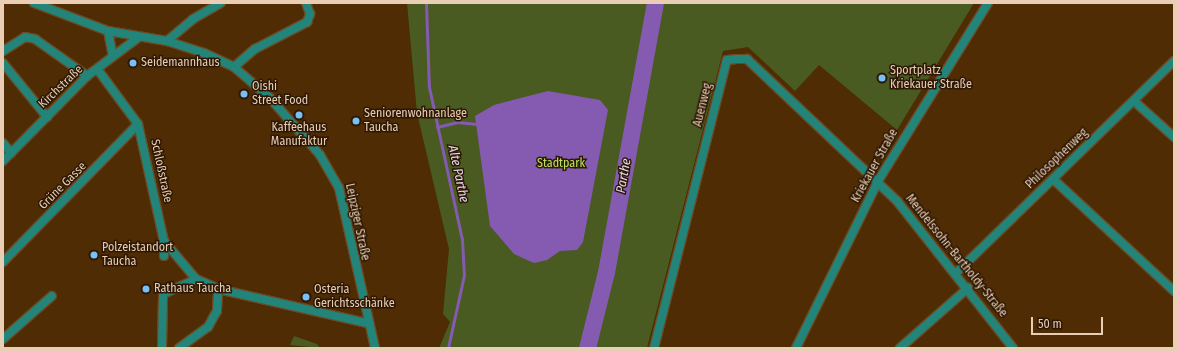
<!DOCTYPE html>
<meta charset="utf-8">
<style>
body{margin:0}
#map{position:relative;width:1177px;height:351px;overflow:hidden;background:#4f2c03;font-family:"Fira Sans Condensed",sans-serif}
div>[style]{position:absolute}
.green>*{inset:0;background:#495b21}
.water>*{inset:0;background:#855bb2}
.stream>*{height:3px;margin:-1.5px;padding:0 1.5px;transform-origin:1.5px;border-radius:1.5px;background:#855bb2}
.river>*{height:17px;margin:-8.5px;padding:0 8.5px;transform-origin:8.5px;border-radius:8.5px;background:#855bb2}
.roads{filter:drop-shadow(1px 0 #6b4923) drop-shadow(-1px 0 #6b4923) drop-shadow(0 1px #6b4923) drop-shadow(0 -1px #6b4923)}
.minor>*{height:8px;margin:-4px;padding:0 4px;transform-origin:4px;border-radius:4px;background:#23857a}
.tertiary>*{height:8px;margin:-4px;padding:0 4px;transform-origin:4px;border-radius:4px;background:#23857a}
.dots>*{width:11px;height:11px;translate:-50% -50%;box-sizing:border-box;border:2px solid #2c1804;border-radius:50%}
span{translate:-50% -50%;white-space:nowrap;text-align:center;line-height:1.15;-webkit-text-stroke:3px #2c1804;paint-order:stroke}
.poi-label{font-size:12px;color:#e9cdb5}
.left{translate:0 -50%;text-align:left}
.street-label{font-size:12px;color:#e9cdb5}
.park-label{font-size:12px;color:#bce660}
.water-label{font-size:13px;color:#e3d9f1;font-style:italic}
.frame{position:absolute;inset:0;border:4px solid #e9cdb5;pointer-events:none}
.scale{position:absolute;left:1031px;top:317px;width:72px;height:18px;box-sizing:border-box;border:2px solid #e9cdb5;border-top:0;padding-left:5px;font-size:12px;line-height:14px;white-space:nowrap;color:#e9cdb5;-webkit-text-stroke:3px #2c1804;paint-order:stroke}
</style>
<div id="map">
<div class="green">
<div style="clip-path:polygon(407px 3px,974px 3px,897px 130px,819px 65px,795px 91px,748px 47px,723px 51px,647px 348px,439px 348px,450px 322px,443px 314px,449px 249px,417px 113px)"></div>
<div style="clip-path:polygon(294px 336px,317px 344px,320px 348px,290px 345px)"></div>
</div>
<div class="water">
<div style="clip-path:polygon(548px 91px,600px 100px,608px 110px,583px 242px,577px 250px,560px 251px,547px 260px,534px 263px,514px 254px,490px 226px,475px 116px,494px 105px)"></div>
</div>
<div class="stream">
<div style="left:426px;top:3px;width:84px;rotate:88deg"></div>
<div style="left:429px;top:87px;width:156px;rotate:77.8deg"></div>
<div style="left:462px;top:239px;width:36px;rotate:87deg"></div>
<div style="left:464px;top:275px;width:75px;rotate:102.4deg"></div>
<div style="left:437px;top:127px;width:21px;rotate:-14deg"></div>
<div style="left:457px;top:122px;width:20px;rotate:6deg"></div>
</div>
<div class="river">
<div style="left:587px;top:348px;width:78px;rotate:-76deg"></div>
<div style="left:606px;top:272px;width:273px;rotate:-79.7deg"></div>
</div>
<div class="roads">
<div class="minor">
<div style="left:34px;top:3px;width:79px;rotate:20.7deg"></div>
<div style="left:108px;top:31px;width:60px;rotate:9.6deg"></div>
<div style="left:167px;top:41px;width:39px;rotate:18deg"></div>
<div style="left:204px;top:53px;width:33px;rotate:25deg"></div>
<div style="left:234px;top:67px;width:48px;rotate:40.7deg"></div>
<div style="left:270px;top:98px;width:76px;rotate:48.7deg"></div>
<div style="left:320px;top:155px;width:38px;rotate:60deg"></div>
<div style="left:339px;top:188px;width:164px;rotate:77.3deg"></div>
<div style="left:108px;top:31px;width:25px;rotate:79deg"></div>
<div style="left:167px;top:41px;width:34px;rotate:-40deg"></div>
<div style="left:193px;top:19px;width:32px;rotate:-30deg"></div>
<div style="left:3px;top:51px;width:26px;rotate:-32deg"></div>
<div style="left:25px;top:37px;width:10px;rotate:11deg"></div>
<div style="left:35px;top:39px;width:64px;rotate:35.4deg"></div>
<div style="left:3px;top:63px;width:70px;rotate:50.8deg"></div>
<div style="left:234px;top:67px;width:28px;rotate:-41deg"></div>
<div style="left:255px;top:49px;width:59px;rotate:-27.4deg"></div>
<div style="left:307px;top:22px;width:9px;rotate:-69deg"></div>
<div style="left:310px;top:14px;width:12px;rotate:-110deg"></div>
<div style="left:98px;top:70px;width:67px;rotate:53.5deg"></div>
<div style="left:138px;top:124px;width:120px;rotate:77.5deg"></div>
<div style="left:164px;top:241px;width:50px;rotate:49.9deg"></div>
<div style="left:196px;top:279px;width:24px;rotate:24deg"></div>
<div style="left:218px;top:289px;width:153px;rotate:12.9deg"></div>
<div style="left:1134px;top:101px;width:54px;rotate:42deg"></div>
<div style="left:3px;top:143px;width:13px;rotate:51deg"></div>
<div style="left:3px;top:161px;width:120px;rotate:-45.3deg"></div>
<div style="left:87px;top:76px;width:65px;rotate:-36.9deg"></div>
<div style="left:1053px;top:179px;width:165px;rotate:42.8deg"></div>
<div style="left:164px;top:256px;width:15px;rotate:-90deg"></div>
<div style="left:3px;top:262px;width:193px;rotate:-45.6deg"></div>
<div style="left:956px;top:273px;width:304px;rotate:-44.2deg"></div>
<div style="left:3px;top:339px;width:65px;rotate:-41.3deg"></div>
<div style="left:162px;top:348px;width:54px;rotate:-88.9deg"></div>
<div style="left:163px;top:294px;width:36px;rotate:-24deg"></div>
<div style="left:179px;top:348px;width:36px;rotate:-36deg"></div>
<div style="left:208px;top:327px;width:18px;rotate:-61deg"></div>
<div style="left:217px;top:311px;width:22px;rotate:-87deg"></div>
<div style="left:654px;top:348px;width:297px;rotate:-75.8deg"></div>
<div style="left:727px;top:60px;width:10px;rotate:-6deg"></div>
<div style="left:737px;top:59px;width:10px"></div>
<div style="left:747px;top:59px;width:207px;rotate:43.4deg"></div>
<div style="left:897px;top:201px;width:187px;rotate:51.7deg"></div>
<div style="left:900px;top:348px;width:91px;rotate:-41.4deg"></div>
</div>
<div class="tertiary">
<div style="left:796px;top:348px;width:186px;rotate:-63.8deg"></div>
<div style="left:878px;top:181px;width:209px;rotate:-58.3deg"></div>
</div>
</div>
<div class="dots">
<div style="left:133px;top:63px;background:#79bff8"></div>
<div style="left:882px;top:78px;background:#79bff8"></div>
<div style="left:244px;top:94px;background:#79bff8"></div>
<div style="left:299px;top:115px;background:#79bff8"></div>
<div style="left:356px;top:121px;background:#79bff8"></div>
<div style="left:94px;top:255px;background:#79bff8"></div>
<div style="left:146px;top:289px;background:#79bff8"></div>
<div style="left:306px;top:297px;background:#79bff8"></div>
</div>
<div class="poi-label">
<span class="left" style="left:141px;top:63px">Seidemannhaus</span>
<span class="left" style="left:890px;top:78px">Sportplatz<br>Kriekauer Straße</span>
<span class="left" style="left:252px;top:94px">Oishi<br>Street Food</span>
<span class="left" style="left:364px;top:121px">Seniorenwohnanlage<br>Taucha</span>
<span style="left:299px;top:135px">Kaffeehaus<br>Manufaktur</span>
<span class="left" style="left:102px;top:255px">Polzeistandort<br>Taucha</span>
<span class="left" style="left:154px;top:289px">Rathaus Taucha</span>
<span class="left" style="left:314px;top:297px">Osteria<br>Gerichtsschänke</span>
</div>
<div class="street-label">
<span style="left:61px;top:87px;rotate:-44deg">Kirchstraße</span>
<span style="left:703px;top:105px;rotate:-76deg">Auenweg</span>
<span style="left:1057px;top:159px;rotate:-44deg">Philosophenweg</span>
<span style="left:875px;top:166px;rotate:-61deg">Kriekauer Straße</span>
<span style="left:161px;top:171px;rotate:78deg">Schloßstraße</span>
<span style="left:63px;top:186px;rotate:-45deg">Grüne Gasse</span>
<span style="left:357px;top:222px;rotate:78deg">Leipziger Straße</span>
<span style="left:956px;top:256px;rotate:51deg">Mendelssohn-Bartholdy-Straße</span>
</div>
<div class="park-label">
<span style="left:561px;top:164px">Stadtpark</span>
</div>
<div class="water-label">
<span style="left:458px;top:174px;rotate:78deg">Alte Parthe</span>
<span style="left:624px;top:176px;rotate:-80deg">Parthe</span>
</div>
<div class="frame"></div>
<div class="scale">50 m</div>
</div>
